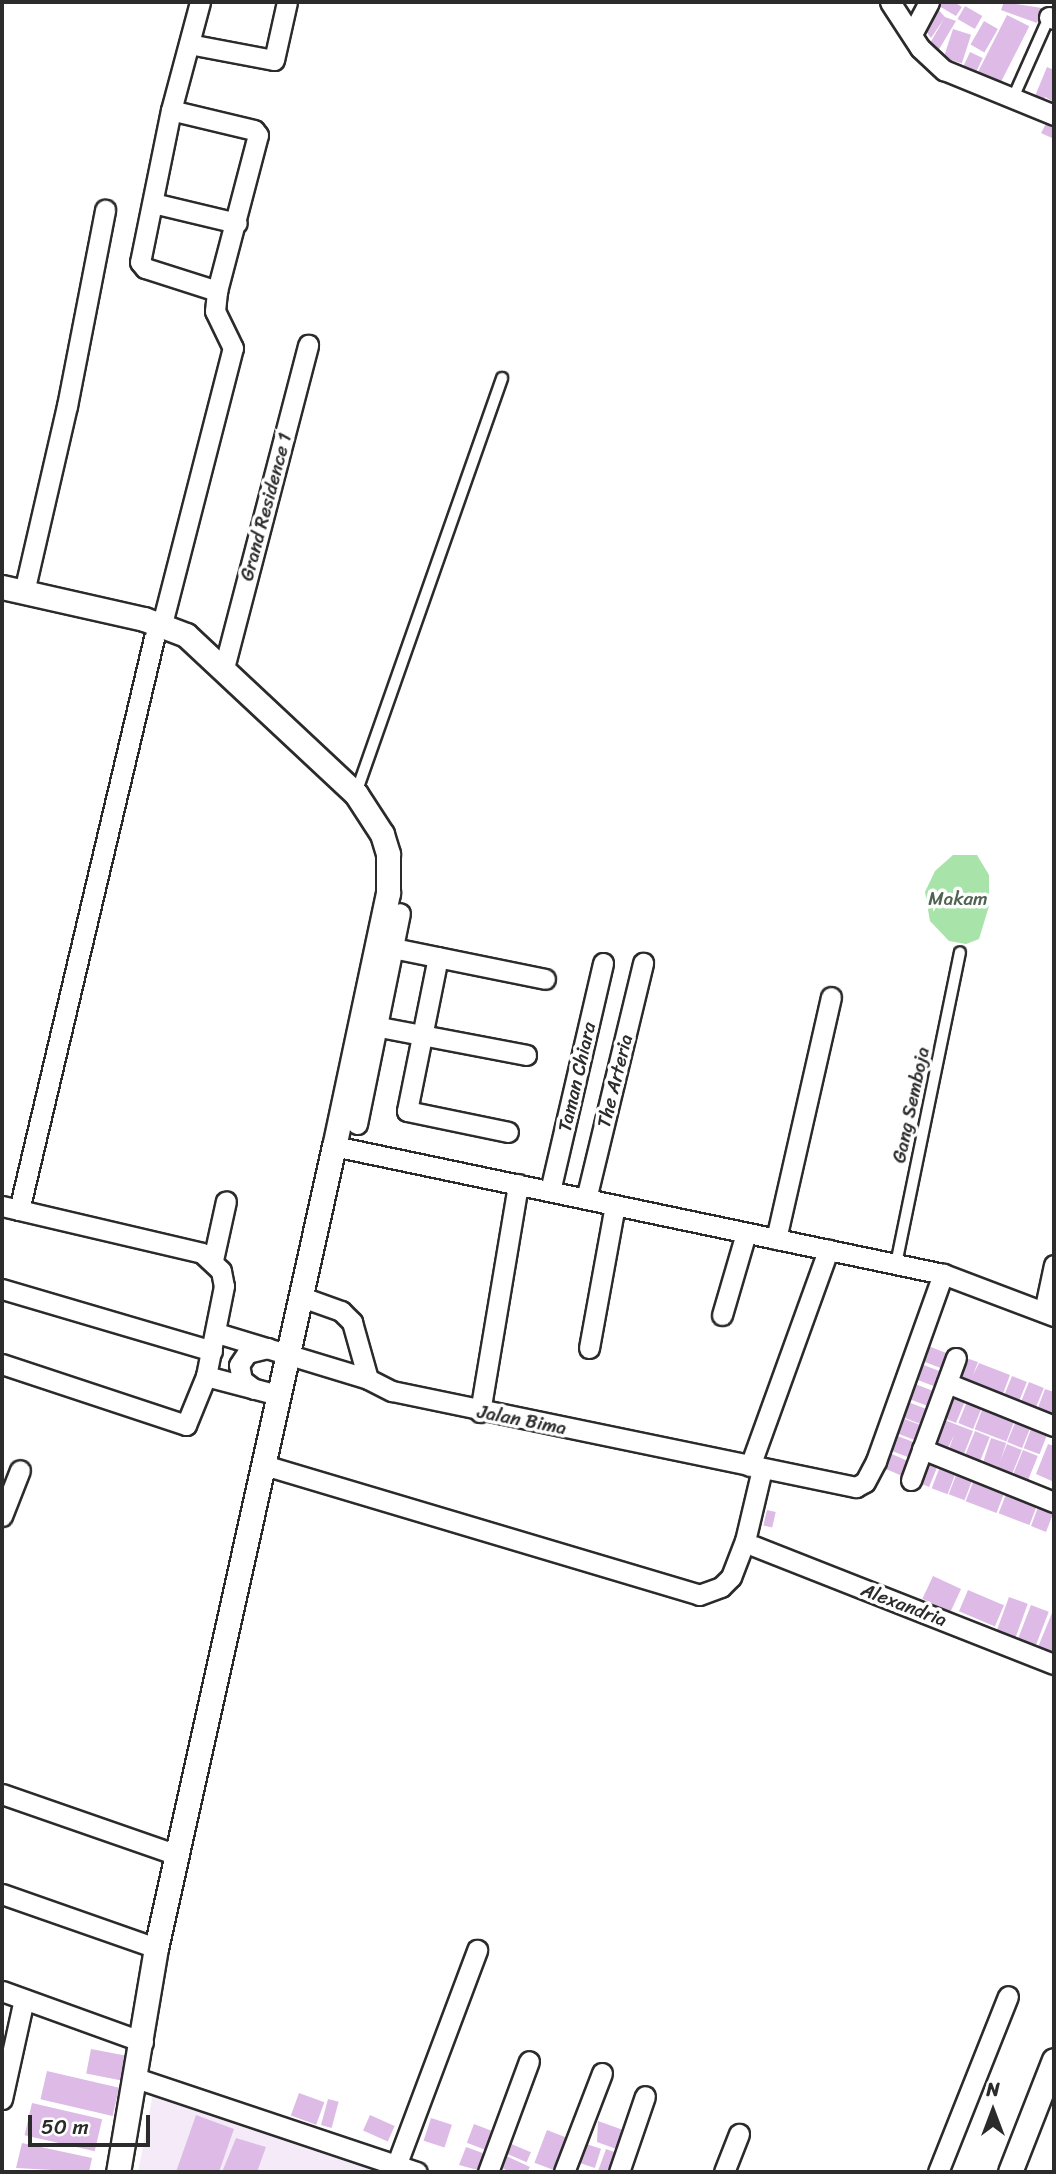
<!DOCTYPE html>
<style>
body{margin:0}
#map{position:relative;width:1056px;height:2174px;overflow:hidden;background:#fff;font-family:Sriracha,sans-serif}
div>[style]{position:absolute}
.built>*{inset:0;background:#f5ebf8}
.green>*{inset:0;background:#a8e3a9}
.building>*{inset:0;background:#ddbbe6;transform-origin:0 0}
.roads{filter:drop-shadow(2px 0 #2b2b2b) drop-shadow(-2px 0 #2b2b2b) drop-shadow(0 2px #2b2b2b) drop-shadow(0 -2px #2b2b2b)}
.service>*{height:10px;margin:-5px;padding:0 5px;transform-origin:5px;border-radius:5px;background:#fff}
.minor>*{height:19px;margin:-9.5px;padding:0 9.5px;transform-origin:9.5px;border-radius:9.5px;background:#fff}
.tertiary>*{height:23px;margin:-11.5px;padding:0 11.5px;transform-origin:11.5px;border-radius:11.5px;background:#fff}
span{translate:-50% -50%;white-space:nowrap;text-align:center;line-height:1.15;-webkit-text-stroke:7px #fff;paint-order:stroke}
.street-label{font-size:19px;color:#2b2b2b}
.park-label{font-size:19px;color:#506251}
.frame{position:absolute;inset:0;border:4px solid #2b2b2b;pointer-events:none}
.north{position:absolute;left:958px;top:2076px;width:70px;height:70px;-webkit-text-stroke:5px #fff;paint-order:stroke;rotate:0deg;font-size:19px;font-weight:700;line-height:28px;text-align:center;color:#2b2b2b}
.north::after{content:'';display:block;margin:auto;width:24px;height:32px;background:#2b2b2b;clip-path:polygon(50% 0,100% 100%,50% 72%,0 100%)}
.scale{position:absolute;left:28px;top:2115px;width:122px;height:32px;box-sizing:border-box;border:4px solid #2b2b2b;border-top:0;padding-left:9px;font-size:21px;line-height:24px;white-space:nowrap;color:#2b2b2b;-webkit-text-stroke:5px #fff;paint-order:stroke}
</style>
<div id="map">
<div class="built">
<div style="clip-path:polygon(153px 2093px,384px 2172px,138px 2172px)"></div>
</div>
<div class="green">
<div style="clip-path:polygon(953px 855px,977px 855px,989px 875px,989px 906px,979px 939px,966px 944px,949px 941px,930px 921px,925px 892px,935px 871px)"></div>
</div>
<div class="building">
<div style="clip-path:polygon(942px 2px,954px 2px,962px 7px,956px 16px,939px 6px)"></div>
<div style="clip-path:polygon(1004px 2px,1042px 8px,1037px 23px,1001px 10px)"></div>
<div style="clip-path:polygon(934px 5px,945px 17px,956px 21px,935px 56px,926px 50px,944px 19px,931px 38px,922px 26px)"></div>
<div style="left:965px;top:6px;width:20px;height:15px;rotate:30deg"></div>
<div style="left:1007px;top:15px;width:25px;height:67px;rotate:27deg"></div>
<div style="left:984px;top:21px;width:16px;height:27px;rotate:30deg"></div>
<div style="left:953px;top:29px;width:19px;height:30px;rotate:18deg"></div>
<div style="left:970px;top:52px;width:14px;height:20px;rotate:25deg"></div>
<div style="clip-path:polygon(1047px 67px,1054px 70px,1054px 102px,1045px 97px,1042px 105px,1033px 101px)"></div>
<div style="clip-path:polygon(1047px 122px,1054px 125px,1054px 139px,1041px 133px)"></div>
<div style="left:928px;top:1346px;width:26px;height:16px;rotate:21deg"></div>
<div style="clip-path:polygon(963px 1357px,978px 1362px,973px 1375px,979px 1363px,1010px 1375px,1001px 1399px,953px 1380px)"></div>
<div style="left:921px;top:1364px;width:26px;height:16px;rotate:21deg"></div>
<div style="left:1012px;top:1376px;width:16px;height:26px;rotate:22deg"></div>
<div style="left:1029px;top:1382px;width:16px;height:26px;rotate:22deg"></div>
<div style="left:915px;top:1384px;width:26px;height:16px;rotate:21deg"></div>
<div style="clip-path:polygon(1045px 1389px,1054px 1392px,1054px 1420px,1036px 1413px)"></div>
<div style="left:951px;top:1393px;width:16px;height:26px;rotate:22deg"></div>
<div style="left:968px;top:1399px;width:16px;height:26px;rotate:22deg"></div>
<div style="left:908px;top:1402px;width:26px;height:16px;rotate:21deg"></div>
<div style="left:984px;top:1405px;width:34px;height:26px;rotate:21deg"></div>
<div style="left:902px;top:1418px;width:26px;height:16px;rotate:21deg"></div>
<div style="left:1017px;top:1418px;width:16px;height:26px;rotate:22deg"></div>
<div style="clip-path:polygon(942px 1419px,973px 1431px,964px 1454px,949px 1449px,954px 1435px,948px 1448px,933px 1442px)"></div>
<div style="left:1033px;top:1424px;width:17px;height:26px;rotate:21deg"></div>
<div style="left:975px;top:1431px;width:16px;height:26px;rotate:22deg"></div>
<div style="left:895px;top:1435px;width:26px;height:16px;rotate:21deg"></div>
<div style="left:991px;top:1438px;width:16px;height:25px;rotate:18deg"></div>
<div style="left:1007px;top:1444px;width:16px;height:26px;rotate:22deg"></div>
<div style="clip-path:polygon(1048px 1444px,1054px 1446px,1054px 1482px,1036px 1474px)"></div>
<div style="left:1023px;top:1450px;width:16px;height:26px;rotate:22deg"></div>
<div style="left:887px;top:1452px;width:26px;height:16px;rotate:23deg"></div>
<div style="left:924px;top:1457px;width:16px;height:26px;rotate:22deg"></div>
<div style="left:941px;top:1464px;width:17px;height:26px;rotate:21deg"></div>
<div style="left:958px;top:1470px;width:17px;height:26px;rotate:21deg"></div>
<div style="left:975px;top:1477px;width:33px;height:26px;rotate:21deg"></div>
<div style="left:1008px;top:1489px;width:33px;height:26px;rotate:21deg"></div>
<div style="clip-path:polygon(1040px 1502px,1054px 1511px,1046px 1532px,1031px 1526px)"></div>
<div style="left:767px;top:1510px;width:9px;height:16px;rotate:13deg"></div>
<div style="left:933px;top:1576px;width:31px;height:25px;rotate:25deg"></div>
<div style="left:968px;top:1590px;width:39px;height:23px;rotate:23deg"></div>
<div style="left:1009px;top:1597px;width:20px;height:36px;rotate:20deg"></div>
<div style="left:1031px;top:1605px;width:19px;height:36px;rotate:21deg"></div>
<div style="clip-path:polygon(1052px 1613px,1054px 1614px,1054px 1653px,1038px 1647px)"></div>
<div style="left:91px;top:2049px;width:36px;height:25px;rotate:11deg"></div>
<div style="left:47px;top:2071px;width:74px;height:29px;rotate:13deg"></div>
<div style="left:299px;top:2093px;width:27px;height:24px;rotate:20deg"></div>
<div style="left:328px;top:2099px;width:11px;height:27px;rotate:15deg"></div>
<div style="left:32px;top:2103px;width:72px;height:33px;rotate:13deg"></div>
<div style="clip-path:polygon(196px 2115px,234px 2129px,219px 2172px,176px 2172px)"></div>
<div style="left:370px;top:2115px;width:27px;height:17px;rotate:24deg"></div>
<div style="left:431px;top:2118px;width:22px;height:24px;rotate:18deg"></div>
<div style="clip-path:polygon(598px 2121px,626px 2131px,619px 2150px,597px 2142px)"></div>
<div style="left:474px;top:2124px;width:25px;height:20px;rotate:21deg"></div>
<div style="left:547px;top:2130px;width:22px;height:35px;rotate:21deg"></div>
<div style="clip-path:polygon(236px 2138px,266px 2147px,257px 2172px,222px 2172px)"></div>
<div style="left:507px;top:2142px;width:26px;height:11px;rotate:23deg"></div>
<div style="clip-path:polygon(22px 2143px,92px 2158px,89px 2172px,16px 2168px)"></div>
<div style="left:583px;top:2143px;width:19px;height:20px;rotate:18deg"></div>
<div style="clip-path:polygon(466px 2147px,491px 2156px,485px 2172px,459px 2165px)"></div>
<div style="clip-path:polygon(606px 2149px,620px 2154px,613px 2172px,598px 2171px)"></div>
<div style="clip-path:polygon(500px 2153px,530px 2167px,527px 2172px,510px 2172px,496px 2165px)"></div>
</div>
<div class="roads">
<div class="service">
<div style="left:1013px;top:98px;width:79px;rotate:-66deg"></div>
<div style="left:356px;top:793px;width:440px;rotate:-70.6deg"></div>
<div style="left:896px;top:1264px;width:318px;rotate:-78.4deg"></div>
</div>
<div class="minor">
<div style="left:200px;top:2px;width:112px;rotate:105deg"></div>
<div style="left:171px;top:110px;width:155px;rotate:101.5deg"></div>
<div style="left:140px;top:262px;width:8px;rotate:50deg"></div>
<div style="left:145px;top:268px;width:76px;rotate:17.7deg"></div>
<div style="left:890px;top:2px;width:55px;rotate:56.9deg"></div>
<div style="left:920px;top:48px;width:33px;rotate:43deg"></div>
<div style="left:944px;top:70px;width:119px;rotate:22.2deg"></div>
<div style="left:1049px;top:17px;width:5px;rotate:22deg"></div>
<div style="left:912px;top:34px;width:36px;rotate:-62deg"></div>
<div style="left:189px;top:44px;width:86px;rotate:10.7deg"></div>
<div style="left:274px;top:60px;width:59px;rotate:-77.4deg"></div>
<div style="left:153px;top:203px;width:86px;rotate:13.4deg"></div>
<div style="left:24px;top:592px;width:191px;rotate:-77deg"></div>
<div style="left:67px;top:406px;width:200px;rotate:-79deg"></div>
<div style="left:162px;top:624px;width:285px;rotate:-75.6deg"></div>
<div style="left:233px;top:348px;width:41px;rotate:-115.9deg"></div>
<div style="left:215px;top:311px;width:20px;rotate:-84deg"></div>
<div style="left:217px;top:291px;width:161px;rotate:-75.3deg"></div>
<div style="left:258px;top:135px;width:6px;rotate:-129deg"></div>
<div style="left:254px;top:130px;width:85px;rotate:-166.5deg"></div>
<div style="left:224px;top:668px;width:334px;rotate:-75.4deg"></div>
<div style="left:393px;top:948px;width:155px;rotate:11.5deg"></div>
<div style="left:438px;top:957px;width:157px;rotate:101.4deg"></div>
<div style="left:407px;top:1111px;width:103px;rotate:11.7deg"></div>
<div style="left:364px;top:1024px;width:165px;rotate:10.8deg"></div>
<div style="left:357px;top:1124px;width:215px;rotate:-78.5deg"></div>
<div style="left:334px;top:1146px;width:622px;rotate:11.87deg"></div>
<div style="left:943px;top:1274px;width:119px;rotate:20.7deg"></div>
<div style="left:550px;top:1191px;width:234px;rotate:-76.9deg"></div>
<div style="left:586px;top:1199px;width:243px;rotate:-76.4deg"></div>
<div style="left:2px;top:1206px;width:205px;rotate:13.2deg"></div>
<div style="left:202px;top:1253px;width:26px;rotate:43deg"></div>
<div style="left:221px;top:1271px;width:15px;rotate:79deg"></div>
<div style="left:224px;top:1286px;width:92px;rotate:101.3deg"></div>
<div style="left:206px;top:1376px;width:53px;rotate:112.2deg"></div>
<div style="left:186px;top:1425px;width:194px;rotate:-161.7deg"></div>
<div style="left:19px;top:1210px;width:588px;rotate:-76.72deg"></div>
<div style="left:776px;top:1239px;width:248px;rotate:-77.2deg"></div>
<div style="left:213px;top:1260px;width:60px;rotate:-77.6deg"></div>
<div style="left:2px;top:1289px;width:219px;rotate:16.4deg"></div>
<div style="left:299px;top:1296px;width:45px;rotate:19.7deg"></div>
<div style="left:341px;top:1311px;width:16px;rotate:45deg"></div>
<div style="left:352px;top:1322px;width:59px;rotate:74.3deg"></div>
<div style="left:1044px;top:1312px;width:48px;rotate:-78deg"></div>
<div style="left:722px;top:1315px;width:85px;rotate:-73.7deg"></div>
<div style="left:217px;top:1333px;width:158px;rotate:16.9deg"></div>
<div style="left:368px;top:1379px;width:27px;rotate:27deg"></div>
<div style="left:392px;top:1391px;width:474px;rotate:11.7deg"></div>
<div style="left:856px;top:1487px;width:10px;rotate:-29deg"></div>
<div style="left:865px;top:1482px;width:24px;rotate:-62deg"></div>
<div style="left:876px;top:1461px;width:199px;rotate:-70.3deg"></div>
<div style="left:589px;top:1348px;width:145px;rotate:-79.7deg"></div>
<div style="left:206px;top:1376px;width:74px;rotate:14.8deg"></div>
<div style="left:947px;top:1383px;width:115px;rotate:21.9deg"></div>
<div style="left:254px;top:1389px;width:15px;rotate:-143deg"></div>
<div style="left:242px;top:1380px;width:15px;rotate:-101deg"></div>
<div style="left:239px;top:1365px;width:14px;rotate:-56deg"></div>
<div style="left:247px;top:1353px;width:21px;rotate:-14deg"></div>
<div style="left:480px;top:1412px;width:231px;rotate:-80.5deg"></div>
<div style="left:922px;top:1449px;width:142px;rotate:21.9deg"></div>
<div style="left:264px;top:1465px;width:454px;rotate:16.6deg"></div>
<div style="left:699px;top:1595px;width:23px;rotate:-20deg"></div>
<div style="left:721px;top:1587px;width:14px;rotate:-45deg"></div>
<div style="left:731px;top:1577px;width:39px;rotate:-69deg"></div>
<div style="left:745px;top:1541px;width:74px;rotate:-76.7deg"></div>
<div style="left:750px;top:1466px;width:230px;rotate:-70.1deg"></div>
<div style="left:911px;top:1480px;width:130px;rotate:-69.8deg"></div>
<div style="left:2px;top:1516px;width:49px;rotate:-68.6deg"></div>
<div style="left:754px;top:1546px;width:322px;rotate:21.5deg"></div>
<div style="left:2px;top:1794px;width:185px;rotate:19.2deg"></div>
<div style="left:2px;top:1894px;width:163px;rotate:19.3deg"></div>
<div style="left:2px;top:1991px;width:150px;rotate:19.9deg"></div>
<div style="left:136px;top:2078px;width:296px;rotate:18.5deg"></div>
<div style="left:2px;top:2099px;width:102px;rotate:-77.6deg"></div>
<div style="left:396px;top:2166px;width:231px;rotate:-69.4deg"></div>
<div style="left:488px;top:2172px;width:118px;rotate:-69.7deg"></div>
<div style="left:564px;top:2172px;width:106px;rotate:-69deg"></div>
<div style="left:619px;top:2172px;width:80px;rotate:-71.1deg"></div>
<div style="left:724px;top:2172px;width:41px;rotate:-68.5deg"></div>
<div style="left:938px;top:2172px;width:189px;rotate:-68.3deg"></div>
</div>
<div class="tertiary">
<div style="left:2px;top:587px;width:146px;rotate:12.7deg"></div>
<div style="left:144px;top:619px;width:45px;rotate:20.9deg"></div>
<div style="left:186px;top:635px;width:233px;rotate:43.1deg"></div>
<div style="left:356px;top:794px;width:48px;rotate:57deg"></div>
<div style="left:382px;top:834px;width:21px;rotate:73deg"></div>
<div style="left:388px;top:854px;width:39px;rotate:90deg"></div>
<div style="left:388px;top:893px;width:259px;rotate:102deg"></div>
<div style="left:334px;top:1146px;width:822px;rotate:102.51deg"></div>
<div style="left:156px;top:1948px;width:227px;rotate:99.6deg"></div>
<div style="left:1010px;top:2172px;width:120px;rotate:-68.6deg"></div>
</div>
</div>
<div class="street-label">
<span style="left:266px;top:507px;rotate:-75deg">Grand Residence 1</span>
<span style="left:577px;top:1077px;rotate:-77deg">Taman Chiara</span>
<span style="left:615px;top:1081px;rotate:-76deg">The Arteria</span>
<span style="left:911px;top:1105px;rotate:-78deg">Gang Semboja</span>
<span style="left:522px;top:1420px;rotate:11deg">Jalan Bima</span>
<span style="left:904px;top:1605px;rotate:21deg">Alexandria</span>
</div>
<div class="park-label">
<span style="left:958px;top:899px">Makam</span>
</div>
<div class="frame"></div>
<div class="north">N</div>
<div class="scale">50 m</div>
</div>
